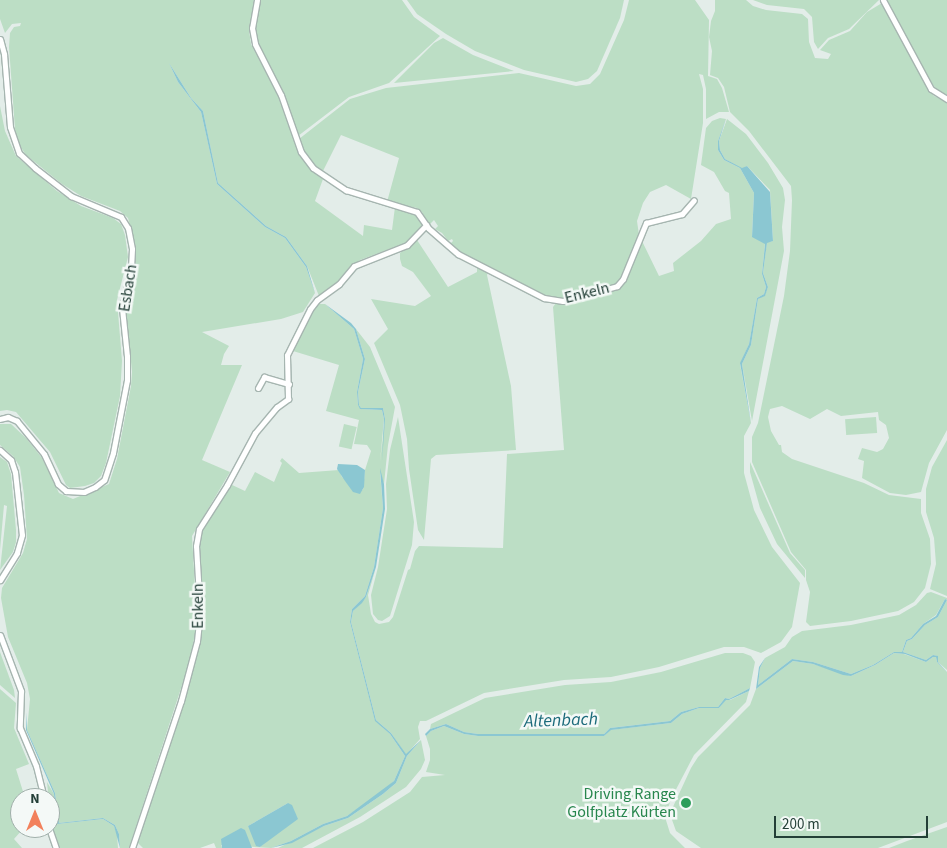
<!DOCTYPE html>
<meta charset="utf-8">
<style>
body{margin:0}
#map{position:relative;width:947px;height:848px;overflow:hidden;background:#e3ede9;font-family:"Source Sans 3",sans-serif}
div>[style]{position:absolute}
.green>*{inset:0;background:#bcdec5;transform-origin:0 0}
.water>*{inset:0;background:#8bc7d2}
.roads{filter:drop-shadow(1px 0 #a6b5b0) drop-shadow(-1px 0 #a6b5b0) drop-shadow(0 1px #a6b5b0) drop-shadow(0 -1px #a6b5b0)}
.minor>*{height:5px;margin:-2.5px;padding:0 2.5px;transform-origin:2.5px;border-radius:2.5px;background:#fff}
.dots>*{width:14px;height:14px;translate:-50% -50%;box-sizing:border-box;border:2px solid #f4f9f7;border-radius:50%}
span{translate:-50% -50%;white-space:nowrap;text-align:center;line-height:1.15;-webkit-text-stroke:5px #f4f9f7;paint-order:stroke}
.street-label{font-size:16px;color:#233f37}
.leisure-label{font-size:16px;color:#27864d}
.right{translate:-100% -50%;text-align:right}
.water-label{font-size:18px;color:#1c6b7b;font-style:italic}
.north{position:absolute;left:10px;top:788px;width:50px;height:50px;box-sizing:border-box;background:#f4f9f7;border:1px solid #a0afaa;border-radius:50%;rotate:0deg;font-size:14px;font-weight:700;line-height:20px;text-align:center;color:#233f37}
.north::after{content:'';display:block;margin:auto;width:18px;height:22px;background:#f2815c;clip-path:polygon(50% 0,100% 100%,50% 72%,0 100%)}
.scale{position:absolute;left:774px;top:816px;width:154px;height:22px;box-sizing:border-box;border:2px solid #233f37;border-top:0;padding-left:6px;font-size:15px;line-height:18px;white-space:nowrap;color:#233f37;-webkit-text-stroke:4px #f4f9f7;paint-order:stroke}
</style>
<div id="map">
<div class="green">
<div style="clip-path:polygon(0 0,254px 0,249px 30px,251px 44px,278px 96px,298px 153px,323px 179px,315px 201px,363px 236px,364px 225px,392px 230px,395px 207px,415px 212px,422px 222px,421px 228px,408px 242px,360px 260px,348px 269px,337px 282px,319px 296px,307px 266px,286px 237px,266px 226px,218px 183px,203px 111px,191px 98px,169px 63px,178px 82px,201px 112px,217px 184px,265px 227px,285px 238px,306px 267px,315px 293px,303px 312px,281px 319px,202px 332px,229px 346px,224px 354px,221px 365px,242px 365px,202px 460px,230px 472px,192px 536px,197px 622px,193px 645px,185px 676px,129px 848px,120px 848px,119px 834px,115px 825px,103px 818px,59px 823px,55px 793px,27px 730px,30px 699px,27px 683px,8px 637px,1px 598px,2px 588px,23px 553px,27px 539px,24px 495px,20px 467px,13px 456px,0 445px,0 424px,11px 424px,26px 438px,42px 458px,59px 493px,73px 499px,109px 484px,117px 459px,131px 386px,132px 372px,126px 311px,127px 296px,135px 267px,136px 247px,128px 218px,120px 211px,81px 196px,62px 184px,26px 155px,18px 143px,15px 129px,9px 47px,10px 33px,14px 27px,20px 26px,21px 23px,12px 24px,5px 33px,0 19px)"></div>
<div style="clip-path:polygon(260px 0,402px 0,414px 17px,440px 36px,389px 83px,349px 97px,298px 136px,284px 93px,258px 43px,255px 26px)"></div>
<div style="clip-path:polygon(407px 0,624px 0,620px 18px,597px 71px,588px 79px,576px 82px,524px 70px,475px 51px,446px 34px,417px 14px)"></div>
<div style="clip-path:polygon(629px 0,695px 0,709px 20px,708px 76px,717px 79px,722px 88px,729px 112px,719px 112px,706px 119px,706px 89px,703px 75px,699px 74px,703px 89px,703px 123px,691px 199px,666px 185px,650px 192px,643px 203px,637px 221px,639px 235px,621px 278px,616px 284px,562px 298px,544px 295px,459px 252px,450px 244px,453px 241px,452px 239px,448px 241px,442px 233px,435px 229px,438px 226px,434px 220px,429px 225px,422px 212px,417px 208px,387px 202px,399px 158px,341px 135px,322px 173px,303px 150px,299px 139px,350px 99px,386px 88px,519px 73px,576px 86px,590px 84px,600px 74px,624px 20px)"></div>
<div style="clip-path:polygon(715px 0,746px 0,753px 6px,766px 10px,802px 14px,808px 19px,809px 42px,815px 58px,828px 59px,831px 54px,820px 50px,829px 40px,850px 31px,867px 12px,882px 3px,928px 88px,934px 96px,947px 102px,947px 430px,929px 463px,921px 492px,906px 495px,890px 493px,862px 478px,864px 461px,858px 459px,862px 448px,877px 452px,883px 449px,889px 438px,886px 425px,879px 420px,878px 412px,841px 416px,827px 409px,810px 419px,782px 406px,770px 409px,768px 417px,771px 431px,779px 445px,781px 445px,782px 452px,792px 459px,864px 483px,889px 495px,921px 499px,921px 513px,930px 539px,931px 564px,925px 588px,914px 602px,898px 611px,851px 621px,810px 626px,806px 622px,810px 592px,806px 580px,806px 570px,791px 552px,752px 462px,752px 437px,758px 423px,784px 296px,790px 251px,792px 200px,791px 186px,749px 131px,730px 112px,724px 87px,718px 78px,710px 75px,712px 51px,709px 37px,711px 21px,715px 11px)"></div>
<div style="clip-path:polygon(753px 0,879px 0,849px 29px,828px 38px,818px 49px,814px 42px,812px 17px,804px 9px,767px 5px)"></div>
<div style="clip-path:polygon(886px 0,947px 0,947px 95px,938px 91px,933px 85px)"></div>
<div style="clip-path:polygon(443px 38px,473px 55px,514px 71px,394px 83px,434px 43px)"></div>
<div style="clip-path:polygon(0 106px,5px 131px,16px 156px,57px 191px,81px 206px,113px 218px,121px 224px,125px 235px,128px 257px,117px 300px,122px 361px,120px 396px,106px 463px,101px 476px,94px 483px,85px 486px,70px 488px,66px 485px,50px 452px,16px 412px,7px 410px,0 411px)"></div>
<div style="clip-path:polygon(720px 118px,726px 119px,718px 141px,718px 150px,724px 160px,740px 168px,754px 193px,752px 236px,765px 243px,762px 274px,766px 287px,764px 294px,757px 298px,749px 344px,740px 364px,751px 423px,744px 436px,744px 473px,754px 510px,772px 547px,800px 583px,792px 627px,781px 642px,761px 653px,744px 647px,724px 647px,659px 667px,611px 677px,564px 680px,484px 693px,426px 721px,420px 721px,418px 727px,420px 739px,406px 755px,391px 733px,376px 720px,351px 622px,353px 611px,366px 597px,376px 567px,368px 595px,371px 614px,375px 622px,379px 624px,389px 622px,393px 617px,408px 570px,410px 569px,415px 551px,419px 546px,503px 548px,507px 454px,564px 450px,553px 307px,556px 303px,619px 288px,626px 281px,641px 239px,659px 276px,674px 271px,673px 263px,701px 241px,716px 224px,731px 219px,729px 193px,725px 191px,714px 172px,701px 165px,706px 128px,712px 121px)"></div>
<div style="clip-path:polygon(727px 119px,746px 134px,768px 163px,783px 188px,785px 200px,782px 227px,784px 251px,752px 421px,742px 364px,751px 345px,758px 299px,765px 295px,768px 287px,763px 273px,767px 242px,773px 241px,770px 190px,747px 166px,742px 169px,725px 159px,720px 150px,719px 141px)"></div>
<div style="clip-path:polygon(417px 240px,448px 287px,477px 272px,477px 267px,488px 272px,487px 275px,511px 386px,516px 450px,436px 455px,431px 459px,424px 540px,418px 530px,409px 469px,407px 439px,400px 405px,374px 343px,388px 329px,371px 299px,415px 306px,431px 296px,413px 272px,402px 266px,400px 259px,400px 253px)"></div>
<div style="clip-path:polygon(evenodd,318px 304px,325px 304px,354px 329px,363px 359px,357px 392px,358px 405px,361px 409px,382px 410px,384px 419px,380px 462px,385px 419px,383px 408px,361px 408px,359px 405px,358px 392px,365px 359px,356px 329px,370px 347px,395px 407px,388px 445px,384px 484px,380px 472px,383px 508px,374px 567px,365px 596px,352px 609px,350px 622px,375px 720px,390px 734px,405px 756px,394px 781px,382px 792px,347px 816px,323px 824px,291px 841px,271px 848px,221px 845px,222px 848px,216px 848px,214px 843px,200px 848px,143px 848px,137px 842px,191px 678px,198px 646px,202px 625px,199px 541px,203px 529px,230px 484px,245px 491px,255px 472px,274px 482px,282px 463px,280px 461px,282px 458px,299px 473px,339px 470px,342px 477px,363px 490px,365px 470px,371px 451px,367px 445px,354px 444px,359px 420px,326px 411px,339px 365px,293px 351px,312px 309px,318px 304px,288px 803px,268px 840px,260px 847px,248px 826px,288px 803px)"></div>
<div style="clip-path:polygon(398px 417px,414px 522px,412px 545px,390px 616px,382px 621px,378px 620px,373px 614px,371px 595px,378px 567px,387px 509px,386px 484px,390px 450px)"></div>
<div style="left:876px;top:417px;width:16px;height:31px;rotate:86deg"></div>
<div style="left:344px;top:424px;width:13px;height:23px;rotate:13deg"></div>
<div style="clip-path:polygon(947px 440px,947px 596px,930px 589px,936px 564px,934px 538px,926px 512px,926px 489px,932px 467px)"></div>
<div style="clip-path:polygon(0 457px,7px 462px,11px 474px,16px 530px,16px 542px,13px 552px,0 570px,7px 506px,4px 505px,0 550px)"></div>
<div style="clip-path:polygon(750px 462px,790px 553px,805px 570px,805px 578px,777px 544px,760px 508px,750px 472px)"></div>
<div style="clip-path:polygon(931px 592px,947px 598px,947px 670px,938px 662px,937px 656px,933px 655px,926px 660px,903px 652px,907px 641px,912px 639px,925px 625px,938px 617px,947px 600px,945px 599px,936px 615px,923px 624px,911px 638px,906px 640px,902px 652px,894px 652px,873px 665px,851px 674px,813px 662px,792px 659px,758px 685px,760px 668px,765px 658px,785px 647px,792px 637px,802px 631px,851px 625px,899px 615px,916px 605px,927px 593px)"></div>
<div style="clip-path:polygon(0 652px,14px 690px,15px 698px,0 685px)"></div>
<div style="clip-path:polygon(725px 653px,743px 653px,751px 656px,755px 662px,750px 688px,729px 699px,725px 698px,718px 707px,699px 707px,681px 712px,670px 721px,618px 727px,610px 728px,604px 734px,478px 734px,464px 732px,446px 724px,430px 729px,431px 724px,485px 698px,565px 685px,611px 682px,661px 672px)"></div>
<div style="clip-path:polygon(894px 653px,904px 654px,926px 662px,933px 657px,936px 657px,937px 662px,947px 672px,947px 822px,878px 848px,701px 848px,676px 831px,671px 817px,672px 809px,691px 768px,698px 757px,750px 705px,756px 689px,793px 661px,813px 664px,851px 676px,875px 665px)"></div>
<div style="clip-path:polygon(0 689px,16px 703px,14px 728px,29px 764px,16px 769px,25px 798px,20px 798px,22px 830px,14px 839px,22px 848px,0 848px)"></div>
<div style="clip-path:polygon(749px 691px,746px 702px,694px 755px,671px 799px,665px 817px,670px 833px,685px 848px,313px 848px,363px 822px,410px 792px,422px 777px,445px 775px,426px 772px,430px 760px,430px 749px,426px 736px,431px 731px,444px 726px,464px 734px,478px 736px,604px 736px,610px 730px,671px 723px,682px 714px,699px 708px,719px 708px,726px 699px,730px 700px)"></div>
<div style="clip-path:polygon(421px 740px,425px 760px,421px 769px,406px 787px,360px 817px,302px 848px,278px 848px,324px 826px,348px 818px,383px 794px,396px 783px,407px 756px)"></div>
<div style="clip-path:polygon(47px 782px,54px 794px,57px 824px,103px 819px,114px 826px,117px 835px,118px 848px,60px 848px,51px 824px)"></div>
<div style="clip-path:polygon(947px 827px,947px 848px,889px 848px,907px 841px)"></div>
</div>
<div class="water">
<div style="clip-path:polygon(169px 63px,191px 98px,203px 111px,218px 183px,266px 226px,286px 237px,307px 266px,315px 293px,306px 267px,285px 238px,265px 227px,217px 184px,201px 112px,178px 82px)"></div>
<div style="clip-path:polygon(726px 119px,719px 141px,720px 150px,725px 159px,742px 168px,747px 166px,770px 192px,773px 241px,767px 243px,763px 273px,768px 287px,765px 296px,758px 299px,751px 345px,742px 364px,751px 423px,740px 363px,749px 344px,757px 298px,764px 294px,766px 287px,762px 274px,765px 244px,752px 237px,754px 193px,740px 168px,724px 160px,718px 150px,718px 141px)"></div>
<div style="clip-path:polygon(325px 304px,351px 323px,356px 329px,365px 359px,358px 392px,359px 405px,361px 408px,383px 408px,385px 419px,382px 462px,384px 419px,382px 410px,360px 409px,358px 405px,357px 392px,363px 359px,354px 329px)"></div>
<div style="clip-path:polygon(338px 464px,357px 465px,365px 470px,364px 487px,360px 494px,353px 492px,345px 481px,337px 469px)"></div>
<div style="clip-path:polygon(380px 468px,384px 484px,385px 509px,376px 567px,366px 597px,362px 603px,353px 611px,351px 622px,376px 720px,391px 733px,406px 754px,421px 740px,407px 756px,396px 783px,383px 794px,348px 818px,324px 826px,292px 843px,271px 848px,291px 841px,323px 824px,347px 816px,394px 781px,405px 756px,390px 734px,375px 721px,350px 622px,352px 609px,365px 596px,374px 567px,383px 508px)"></div>
<div style="clip-path:polygon(945px 599px,947px 600px,938px 617px,925px 625px,912px 639px,907px 641px,903px 652px,926px 660px,933px 655px,938px 656px,938px 662px,947px 672px,937px 662px,936px 657px,933px 657px,926px 662px,905px 654px,894px 653px,875px 665px,851px 676px,843px 675px,813px 664px,793px 661px,756px 689px,759px 667px,765px 658px,760px 668px,758px 685px,792px 659px,813px 662px,851px 674px,873px 665px,894px 652px,902px 652px,906px 640px,911px 638px,923px 624px,936px 616px)"></div>
<div style="clip-path:polygon(750px 688px,749px 691px,729px 700px,726px 700px,719px 708px,699px 708px,682px 714px,671px 723px,611px 730px,604px 736px,478px 736px,464px 734px,444px 726px,431px 731px,426px 736px,425px 734px,430px 729px,446px 724px,464px 732px,478px 734px,604px 734px,610px 728px,670px 721px,681px 712px,699px 707px,718px 707px,725px 698px,729px 699px)"></div>
<div style="clip-path:polygon(27px 712px,27px 730px,55px 793px,59px 823px,103px 818px,115px 825px,119px 834px,120px 848px,114px 826px,103px 819px,57px 824px,54px 794px,26px 730px)"></div>
<div style="clip-path:polygon(288px 803px,292px 805px,298px 819px,260px 847px,256px 846px,248px 826px)"></div>
<div style="clip-path:polygon(241px 828px,245px 830px,252px 848px,222px 848px,221px 839px)"></div>
</div>
<div class="roads">
<div class="minor">
<div style="left:257px;top:0;width:28px;rotate:100deg"></div>
<div style="left:252px;top:28px;width:16px;rotate:79deg"></div>
<div style="left:255px;top:44px;width:57px;rotate:63deg"></div>
<div style="left:281px;top:95px;width:60px;rotate:70.7deg"></div>
<div style="left:301px;top:152px;width:20px;rotate:53deg"></div>
<div style="left:313px;top:168px;width:40px;rotate:34deg"></div>
<div style="left:346px;top:190px;width:74px;rotate:17.2deg"></div>
<div style="left:417px;top:212px;width:19px;rotate:55deg"></div>
<div style="left:428px;top:228px;width:40px;rotate:41deg"></div>
<div style="left:458px;top:254px;width:97px;rotate:27.1deg"></div>
<div style="left:544px;top:298px;width:19px;rotate:9deg"></div>
<div style="left:563px;top:301px;width:56px;rotate:-15.5deg"></div>
<div style="left:617px;top:286px;width:9px;rotate:-49deg"></div>
<div style="left:623px;top:279px;width:61px;rotate:-67.7deg"></div>
<div style="left:646px;top:223px;width:37px;rotate:-14deg"></div>
<div style="left:682px;top:214px;width:18px;rotate:-49deg"></div>
<div style="left:883px;top:0;width:101px;rotate:61.7deg"></div>
<div style="left:931px;top:89px;width:19px;rotate:32deg"></div>
<div style="left:0;top:39px;width:16px;rotate:75deg"></div>
<div style="left:4px;top:54px;width:73px;rotate:85.3deg"></div>
<div style="left:10px;top:127px;width:28px;rotate:71deg"></div>
<div style="left:19px;top:153px;width:22px;rotate:43deg"></div>
<div style="left:35px;top:168px;width:46px;rotate:37.9deg"></div>
<div style="left:71px;top:196px;width:54px;rotate:22.8deg"></div>
<div style="left:121px;top:217px;width:13px;rotate:58deg"></div>
<div style="left:128px;top:228px;width:21px;rotate:79deg"></div>
<div style="left:132px;top:249px;width:18px;rotate:93deg"></div>
<div style="left:131px;top:267px;width:42px;rotate:102.4deg"></div>
<div style="left:122px;top:308px;width:48px;rotate:84.1deg"></div>
<div style="left:127px;top:356px;width:24px;rotate:90deg"></div>
<div style="left:127px;top:380px;width:74px;rotate:100.9deg"></div>
<div style="left:113px;top:453px;width:28px;rotate:108deg"></div>
<div style="left:104px;top:480px;width:11px;rotate:142deg"></div>
<div style="left:95px;top:487px;width:12px;rotate:156deg"></div>
<div style="left:84px;top:492px;width:18px;rotate:-177deg"></div>
<div style="left:66px;top:491px;width:11px;rotate:-139deg"></div>
<div style="left:58px;top:484px;width:33px;rotate:-115deg"></div>
<div style="left:44px;top:454px;width:43px;rotate:-129.3deg"></div>
<div style="left:17px;top:421px;width:10px;rotate:-156deg"></div>
<div style="left:8px;top:417px;width:8px;rotate:166deg"></div>
<div style="left:258px;top:388px;width:13px;rotate:-61deg"></div>
<div style="left:264px;top:377px;width:26px;rotate:16deg"></div>
<div style="left:0;top:450px;width:15px;rotate:42deg"></div>
<div style="left:11px;top:460px;width:13px;rotate:72deg"></div>
<div style="left:15px;top:472px;width:63px;rotate:83.7deg"></div>
<div style="left:22px;top:535px;width:19px;rotate:106deg"></div>
<div style="left:17px;top:553px;width:32px;rotate:122deg"></div>
<div style="left:0;top:635px;width:60px;rotate:69.4deg"></div>
<div style="left:21px;top:691px;width:37px;rotate:92deg"></div>
<div style="left:20px;top:728px;width:41px;rotate:67.2deg"></div>
<div style="left:36px;top:766px;width:33px;rotate:76deg"></div>
<div style="left:49px;top:828px;width:21px;rotate:71deg"></div>
<div style="left:132px;top:848px;width:155px;rotate:-71.6deg"></div>
<div style="left:181px;top:701px;width:62px;rotate:-75.1deg"></div>
<div style="left:197px;top:641px;width:28px;rotate:-84deg"></div>
<div style="left:200px;top:613px;width:67px;rotate:-93.4deg"></div>
<div style="left:196px;top:546px;width:17px;rotate:-80deg"></div>
<div style="left:199px;top:529px;width:52px;rotate:-57.5deg"></div>
<div style="left:227px;top:485px;width:59px;rotate:-61.7deg"></div>
<div style="left:255px;top:433px;width:34px;rotate:-50deg"></div>
<div style="left:277px;top:407px;width:14px;rotate:-36deg"></div>
<div style="left:288px;top:399px;width:44px;rotate:-91.3deg"></div>
<div style="left:287px;top:355px;width:51px;rotate:-63.4deg"></div>
<div style="left:310px;top:309px;width:11px;rotate:-52deg"></div>
<div style="left:317px;top:300px;width:27px;rotate:-36deg"></div>
<div style="left:339px;top:284px;width:23px;rotate:-50deg"></div>
<div style="left:354px;top:266px;width:57px;rotate:-21.6deg"></div>
<div style="left:407px;top:245px;width:28px;rotate:-46deg"></div>
</div>
</div>
<div class="dots">
<div style="left:686px;top:803px;background:#2e9e5b"></div>
</div>
<div class="street-label">
<span style="left:128px;top:288px;rotate:-81deg">Esbach</span>
<span style="left:587px;top:293px;rotate:-14deg">Enkeln</span>
<span style="left:198px;top:606px;rotate:-90deg">Enkeln</span>
</div>
<div class="leisure-label">
<span class="right" style="left:676px;top:803px">Driving Range<br>Golfplatz Kürten</span>
</div>
<div class="water-label">
<span style="left:561px;top:721px;rotate:-2deg">Altenbach</span>
</div>
<div class="north">N</div>
<div class="scale">200 m</div>
</div>
